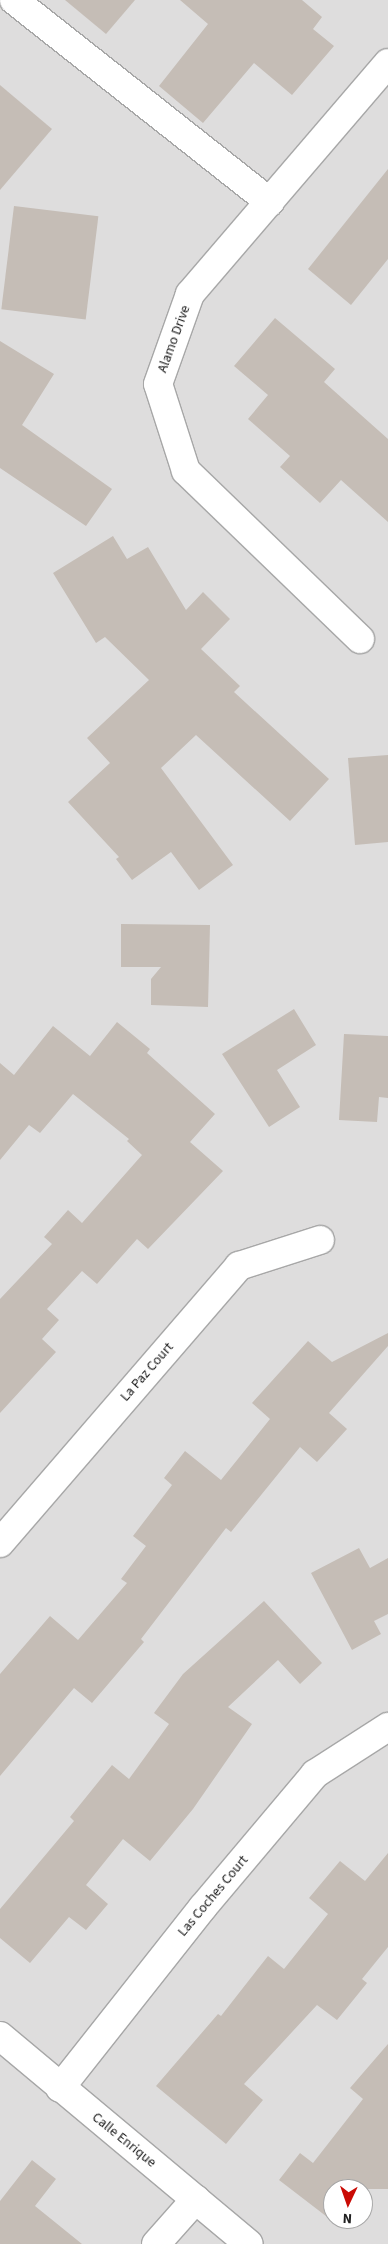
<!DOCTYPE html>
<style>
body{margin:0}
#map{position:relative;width:388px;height:2244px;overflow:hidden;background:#f0ede6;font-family:"Source Sans 3",sans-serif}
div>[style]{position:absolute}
.residential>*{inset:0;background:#dedddd}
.building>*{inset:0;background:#c5bdb6;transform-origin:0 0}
.roads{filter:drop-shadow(1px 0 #a7a7a7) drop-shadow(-1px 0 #a7a7a7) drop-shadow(0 1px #a7a7a7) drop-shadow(0 -1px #a7a7a7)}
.minor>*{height:28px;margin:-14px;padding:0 14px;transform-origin:14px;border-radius:14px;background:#fff}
span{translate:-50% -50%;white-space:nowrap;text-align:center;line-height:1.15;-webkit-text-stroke:4.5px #fff;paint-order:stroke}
.street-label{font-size:14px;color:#202020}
.north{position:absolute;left:323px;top:2179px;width:50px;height:50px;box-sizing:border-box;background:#fff;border:1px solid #a6a6a6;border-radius:50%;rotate:183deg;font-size:14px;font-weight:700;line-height:20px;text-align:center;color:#202020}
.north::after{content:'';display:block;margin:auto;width:18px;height:22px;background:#ca0b05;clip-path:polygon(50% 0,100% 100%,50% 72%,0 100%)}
</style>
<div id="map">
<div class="residential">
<div style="clip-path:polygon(evenodd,0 0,388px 0,388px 2244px,0 2244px,0 0,333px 2189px,363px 2189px,363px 2219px,333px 2219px,333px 2189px)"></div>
</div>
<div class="building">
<div style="clip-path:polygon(65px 0,135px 0,106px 34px)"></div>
<div style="clip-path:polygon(180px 0,302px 0,322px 17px,313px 29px,334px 46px,292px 95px,254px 63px,203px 123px,159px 86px,208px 24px)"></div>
<div style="clip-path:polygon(0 85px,52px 129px,0 190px)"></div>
<div style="clip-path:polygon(388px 169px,388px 259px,351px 305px,308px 269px)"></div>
<div style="left:14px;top:206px;width:85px;height:104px;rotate:7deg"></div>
<div style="clip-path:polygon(275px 318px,335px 369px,324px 382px,388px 439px,388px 522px,341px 480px,320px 503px,280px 467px,290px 456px,248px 419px,268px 395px,234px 366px)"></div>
<div style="clip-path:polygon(0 341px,54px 374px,22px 425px,112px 489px,86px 526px,0 468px)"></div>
<div style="clip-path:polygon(113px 536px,127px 559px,148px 547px,186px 610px,203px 592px,230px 619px,201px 649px,240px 686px,234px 692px,329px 779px,290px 821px,196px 735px,161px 768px,233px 865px,199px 890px,171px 852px,132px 880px,116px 859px,119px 857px,68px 802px,110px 763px,87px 738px,149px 680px,105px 637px,96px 643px,53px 573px)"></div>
<div style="clip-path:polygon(388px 755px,388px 842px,355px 845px,348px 758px)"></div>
<div style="clip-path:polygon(121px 924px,210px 925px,208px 1007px,151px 1005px,151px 979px,161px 967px,121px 967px)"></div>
<div style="clip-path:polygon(294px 1009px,316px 1045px,277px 1070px,300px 1107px,269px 1127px,222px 1054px)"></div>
<div style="clip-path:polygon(117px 1022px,150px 1049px,147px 1053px,215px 1114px,190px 1142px,223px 1171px,148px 1249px,137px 1239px,97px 1284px,82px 1271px,47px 1309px,59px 1320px,42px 1339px,56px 1352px,0 1413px,0 1299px,52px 1244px,44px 1237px,68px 1210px,82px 1223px,142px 1155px,127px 1141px,129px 1139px,73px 1094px,40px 1133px,29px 1125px,0 1160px,0 1063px,14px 1075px,53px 1026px,90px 1056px)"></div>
<div style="clip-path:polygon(344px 1034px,388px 1036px,388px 1098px,379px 1097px,377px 1122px,339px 1120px)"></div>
<div style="clip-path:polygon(388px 1333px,388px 1346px,329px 1413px,347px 1429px,317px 1462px,300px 1447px,231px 1532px,226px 1528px,141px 1639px,144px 1642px,92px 1703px,74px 1688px,0 1776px,0 1674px,50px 1616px,78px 1640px,127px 1583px,121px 1579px,146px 1546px,133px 1536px,172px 1485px,164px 1478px,185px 1451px,221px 1480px,270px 1419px,252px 1403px,308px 1341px,332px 1362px)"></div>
<div style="clip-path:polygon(359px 1548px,370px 1568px,388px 1558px,388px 1614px,374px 1621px,381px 1634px,352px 1650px,311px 1573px)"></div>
<div style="clip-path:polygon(264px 1601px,322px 1663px,300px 1684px,278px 1660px,228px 1707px,252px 1724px,193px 1809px,150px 1861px,123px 1839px,86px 1885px,108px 1904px,86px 1930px,69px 1917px,30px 1963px,0 1938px,0 1909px,74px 1821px,70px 1817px,112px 1765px,129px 1779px,169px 1724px,154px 1713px,183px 1674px)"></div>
<div style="clip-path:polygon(388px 1853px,388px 1947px,362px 1979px,367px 1983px,337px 2020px,317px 2005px,244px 2084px,263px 2100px,226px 2144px,156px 2086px,218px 2014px,221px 2016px,268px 1956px,284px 1969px,328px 1914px,309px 1898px,340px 1861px,365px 1881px)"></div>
<div style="clip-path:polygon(388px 2044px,388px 2189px,333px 2189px,335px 2223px,279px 2180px,300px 2153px,313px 2163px,363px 2099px,350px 2088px)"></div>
<div style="clip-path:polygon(32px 2160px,56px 2179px,35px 2206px,82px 2244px,0 2244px,0 2201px)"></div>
</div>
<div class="roads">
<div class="minor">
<div style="left:14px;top:0;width:326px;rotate:38.3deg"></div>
<div style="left:360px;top:639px;width:242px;rotate:-136deg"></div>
<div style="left:186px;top:471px;width:91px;rotate:-107.8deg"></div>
<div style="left:158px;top:384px;width:96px;rotate:-70.4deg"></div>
<div style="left:190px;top:294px;width:304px;rotate:-49.4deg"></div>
<div style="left:0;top:1543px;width:366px;rotate:-49.2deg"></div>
<div style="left:239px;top:1266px;width:85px;rotate:-17.8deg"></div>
<div style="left:0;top:2036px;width:324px;rotate:39.9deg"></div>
<div style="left:60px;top:2088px;width:231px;rotate:-51.7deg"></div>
<div style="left:203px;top:1907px;width:174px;rotate:-49.9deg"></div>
<div style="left:315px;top:1774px;width:87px;rotate:-32.8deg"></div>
<div style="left:156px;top:2244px;width:60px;rotate:-48.4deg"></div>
</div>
</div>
<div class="street-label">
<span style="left:174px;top:339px;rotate:-70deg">Alamo Drive</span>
<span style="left:147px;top:1372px;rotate:-49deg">La Paz Court</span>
<span style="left:213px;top:1896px;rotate:-50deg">Las Coches Court</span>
<span style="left:124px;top:2140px;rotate:39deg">Calle Enrique</span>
</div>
<div class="north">N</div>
</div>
